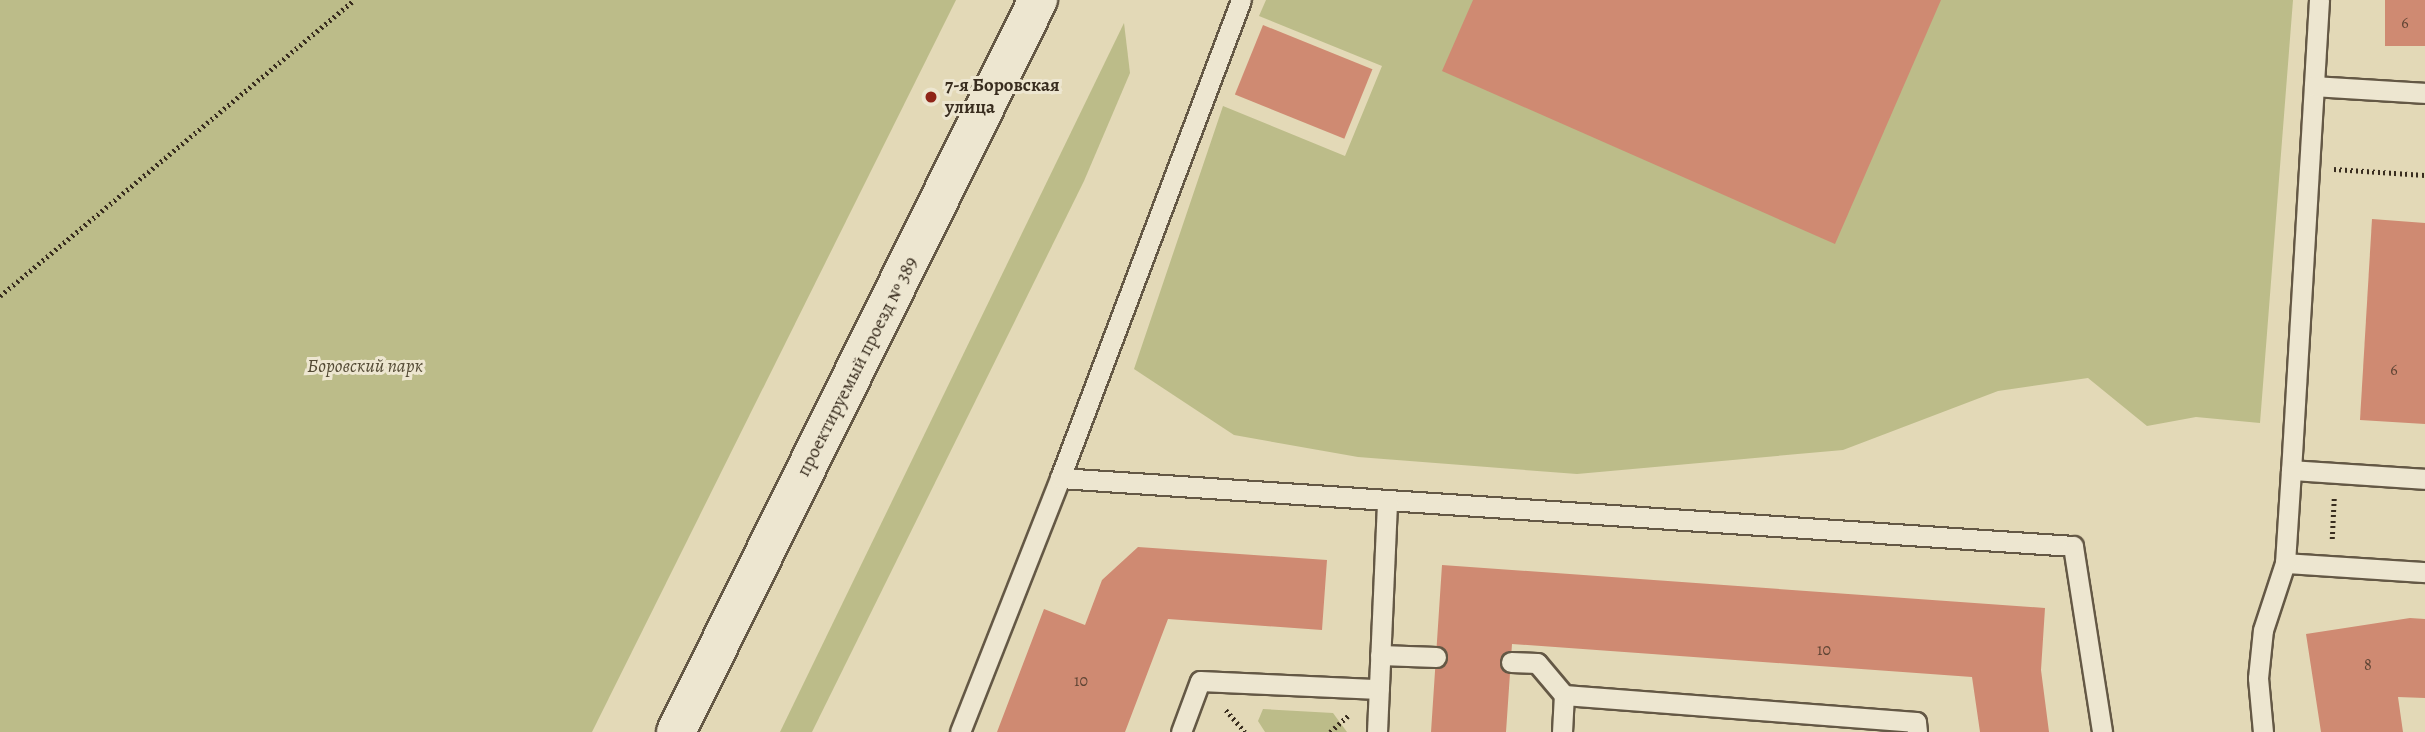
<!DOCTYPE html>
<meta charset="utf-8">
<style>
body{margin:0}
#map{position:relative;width:2425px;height:732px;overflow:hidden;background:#e3d9b7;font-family:Alegreya,serif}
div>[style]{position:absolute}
.green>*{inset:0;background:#bcbc89}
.building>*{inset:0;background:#cf8a72;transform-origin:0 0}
.path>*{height:4.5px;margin-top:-2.25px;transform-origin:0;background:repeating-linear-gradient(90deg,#392d1f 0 2px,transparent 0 5.5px)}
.roads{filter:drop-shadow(2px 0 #645845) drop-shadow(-2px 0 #645845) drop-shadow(0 2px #645845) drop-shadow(0 -2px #645845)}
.service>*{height:19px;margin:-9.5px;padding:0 9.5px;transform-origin:9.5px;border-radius:9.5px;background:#ede6d0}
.secondary>*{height:38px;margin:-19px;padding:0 19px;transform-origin:19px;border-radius:19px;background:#ede6d0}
.dots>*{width:19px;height:19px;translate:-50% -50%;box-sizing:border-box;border:4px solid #ede6d0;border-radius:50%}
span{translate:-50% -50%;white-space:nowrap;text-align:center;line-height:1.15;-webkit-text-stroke:6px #ede6d0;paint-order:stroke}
.number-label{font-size:16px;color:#5e4434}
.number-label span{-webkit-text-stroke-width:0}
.poi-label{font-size:19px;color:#392d1f;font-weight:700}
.left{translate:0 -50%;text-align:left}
.park-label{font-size:19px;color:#534a34;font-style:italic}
.street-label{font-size:19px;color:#392d1f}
</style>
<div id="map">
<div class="green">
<div style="clip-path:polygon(0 0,956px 0,592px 732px,0 732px)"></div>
<div style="clip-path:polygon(1266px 0,2293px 0,2260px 423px,2196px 417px,2147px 426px,2088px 378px,1998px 391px,1843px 450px,1577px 474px,1358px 457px,1234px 435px,1134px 369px,1223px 106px,1345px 156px,1382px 66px,1259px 16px)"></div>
<div style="clip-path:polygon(1124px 23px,1130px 73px,1084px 181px,812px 732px,780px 732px)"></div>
<div style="clip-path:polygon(1263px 709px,1333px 713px,1347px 732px,1265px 732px,1258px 721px)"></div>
</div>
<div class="building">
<div style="clip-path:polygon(1473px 0,1941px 0,1835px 244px,1442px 71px)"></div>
<div style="left:2385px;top:0;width:40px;height:46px"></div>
<div style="left:1263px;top:25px;width:118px;height:75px;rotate:22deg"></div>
<div style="clip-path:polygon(2372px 219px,2425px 223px,2425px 424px,2360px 420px)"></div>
<div style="clip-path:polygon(1138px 547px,1327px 560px,1322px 630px,1168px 619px,1125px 732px,997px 732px,1044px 609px,1085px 625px,1102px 580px)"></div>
<div style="clip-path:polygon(1442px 565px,2045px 608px,2041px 670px,2049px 732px,1980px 732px,1972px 677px,1512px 644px,1506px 732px,1431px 732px)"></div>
<div style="clip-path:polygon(2410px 618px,2425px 619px,2425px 698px,2398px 697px,2403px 732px,2321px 732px,2306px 634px)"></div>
</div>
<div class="path">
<div style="left:2334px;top:169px;width:91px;rotate:3.8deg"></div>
<div style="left:0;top:296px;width:461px;rotate:-39.9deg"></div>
<div style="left:2332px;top:539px;width:41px;rotate:-87.2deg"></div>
<div style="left:1226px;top:710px;width:29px;rotate:49deg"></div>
<div style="left:1330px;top:732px;width:27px;rotate:-42deg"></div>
</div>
<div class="roads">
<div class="service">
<div style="left:2319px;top:0;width:471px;rotate:93.4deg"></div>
<div style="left:2291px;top:470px;width:134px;rotate:3.8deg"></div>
<div style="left:2314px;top:86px;width:111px;rotate:3.6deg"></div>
<div style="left:1060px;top:478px;width:511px;rotate:-69.26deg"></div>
<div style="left:2285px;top:563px;width:140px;rotate:3.7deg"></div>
<div style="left:1380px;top:655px;width:56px;rotate:2deg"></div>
<div style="left:1511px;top:662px;width:26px;rotate:2deg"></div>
<div style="left:1537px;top:663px;width:42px;rotate:49.8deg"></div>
<div style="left:960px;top:732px;width:273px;rotate:-68.5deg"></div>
<div style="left:1060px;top:478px;width:1015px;rotate:3.84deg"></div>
<div style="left:2073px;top:546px;width:188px;rotate:81.1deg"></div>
<div style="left:1181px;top:732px;width:54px;rotate:-69.6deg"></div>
<div style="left:1200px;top:681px;width:179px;rotate:2.6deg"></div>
<div style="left:1377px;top:732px;width:232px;rotate:-87.5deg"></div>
<div style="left:1562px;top:732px;width:37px;rotate:-87deg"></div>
<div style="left:1564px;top:695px;width:353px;rotate:4.4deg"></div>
<div style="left:1916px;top:722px;width:10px;rotate:84deg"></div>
<div style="left:2263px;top:732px;width:54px;rotate:-95.3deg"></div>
<div style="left:2258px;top:678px;width:48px;rotate:-84.1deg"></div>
<div style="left:2263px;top:630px;width:71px;rotate:-71.8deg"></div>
<div style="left:2285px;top:563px;width:93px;rotate:-86.3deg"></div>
</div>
<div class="secondary">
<div style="left:676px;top:732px;width:817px;rotate:-63.69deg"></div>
</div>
</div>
<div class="dots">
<div style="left:931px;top:97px;background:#8f2418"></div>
</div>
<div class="number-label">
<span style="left:2405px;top:23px">6</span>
<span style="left:2394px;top:370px">6</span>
<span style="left:1824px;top:650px">10</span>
<span style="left:2368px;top:665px">8</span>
<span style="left:1081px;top:681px">10</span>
</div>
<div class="poi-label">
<span class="left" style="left:945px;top:97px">7-я Боровская<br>улица</span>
</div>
<div class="park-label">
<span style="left:365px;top:367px">Боровский парк</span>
</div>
<div class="street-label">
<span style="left:858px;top:367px;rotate:-63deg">проектируемый проезд № 389</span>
</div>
</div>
